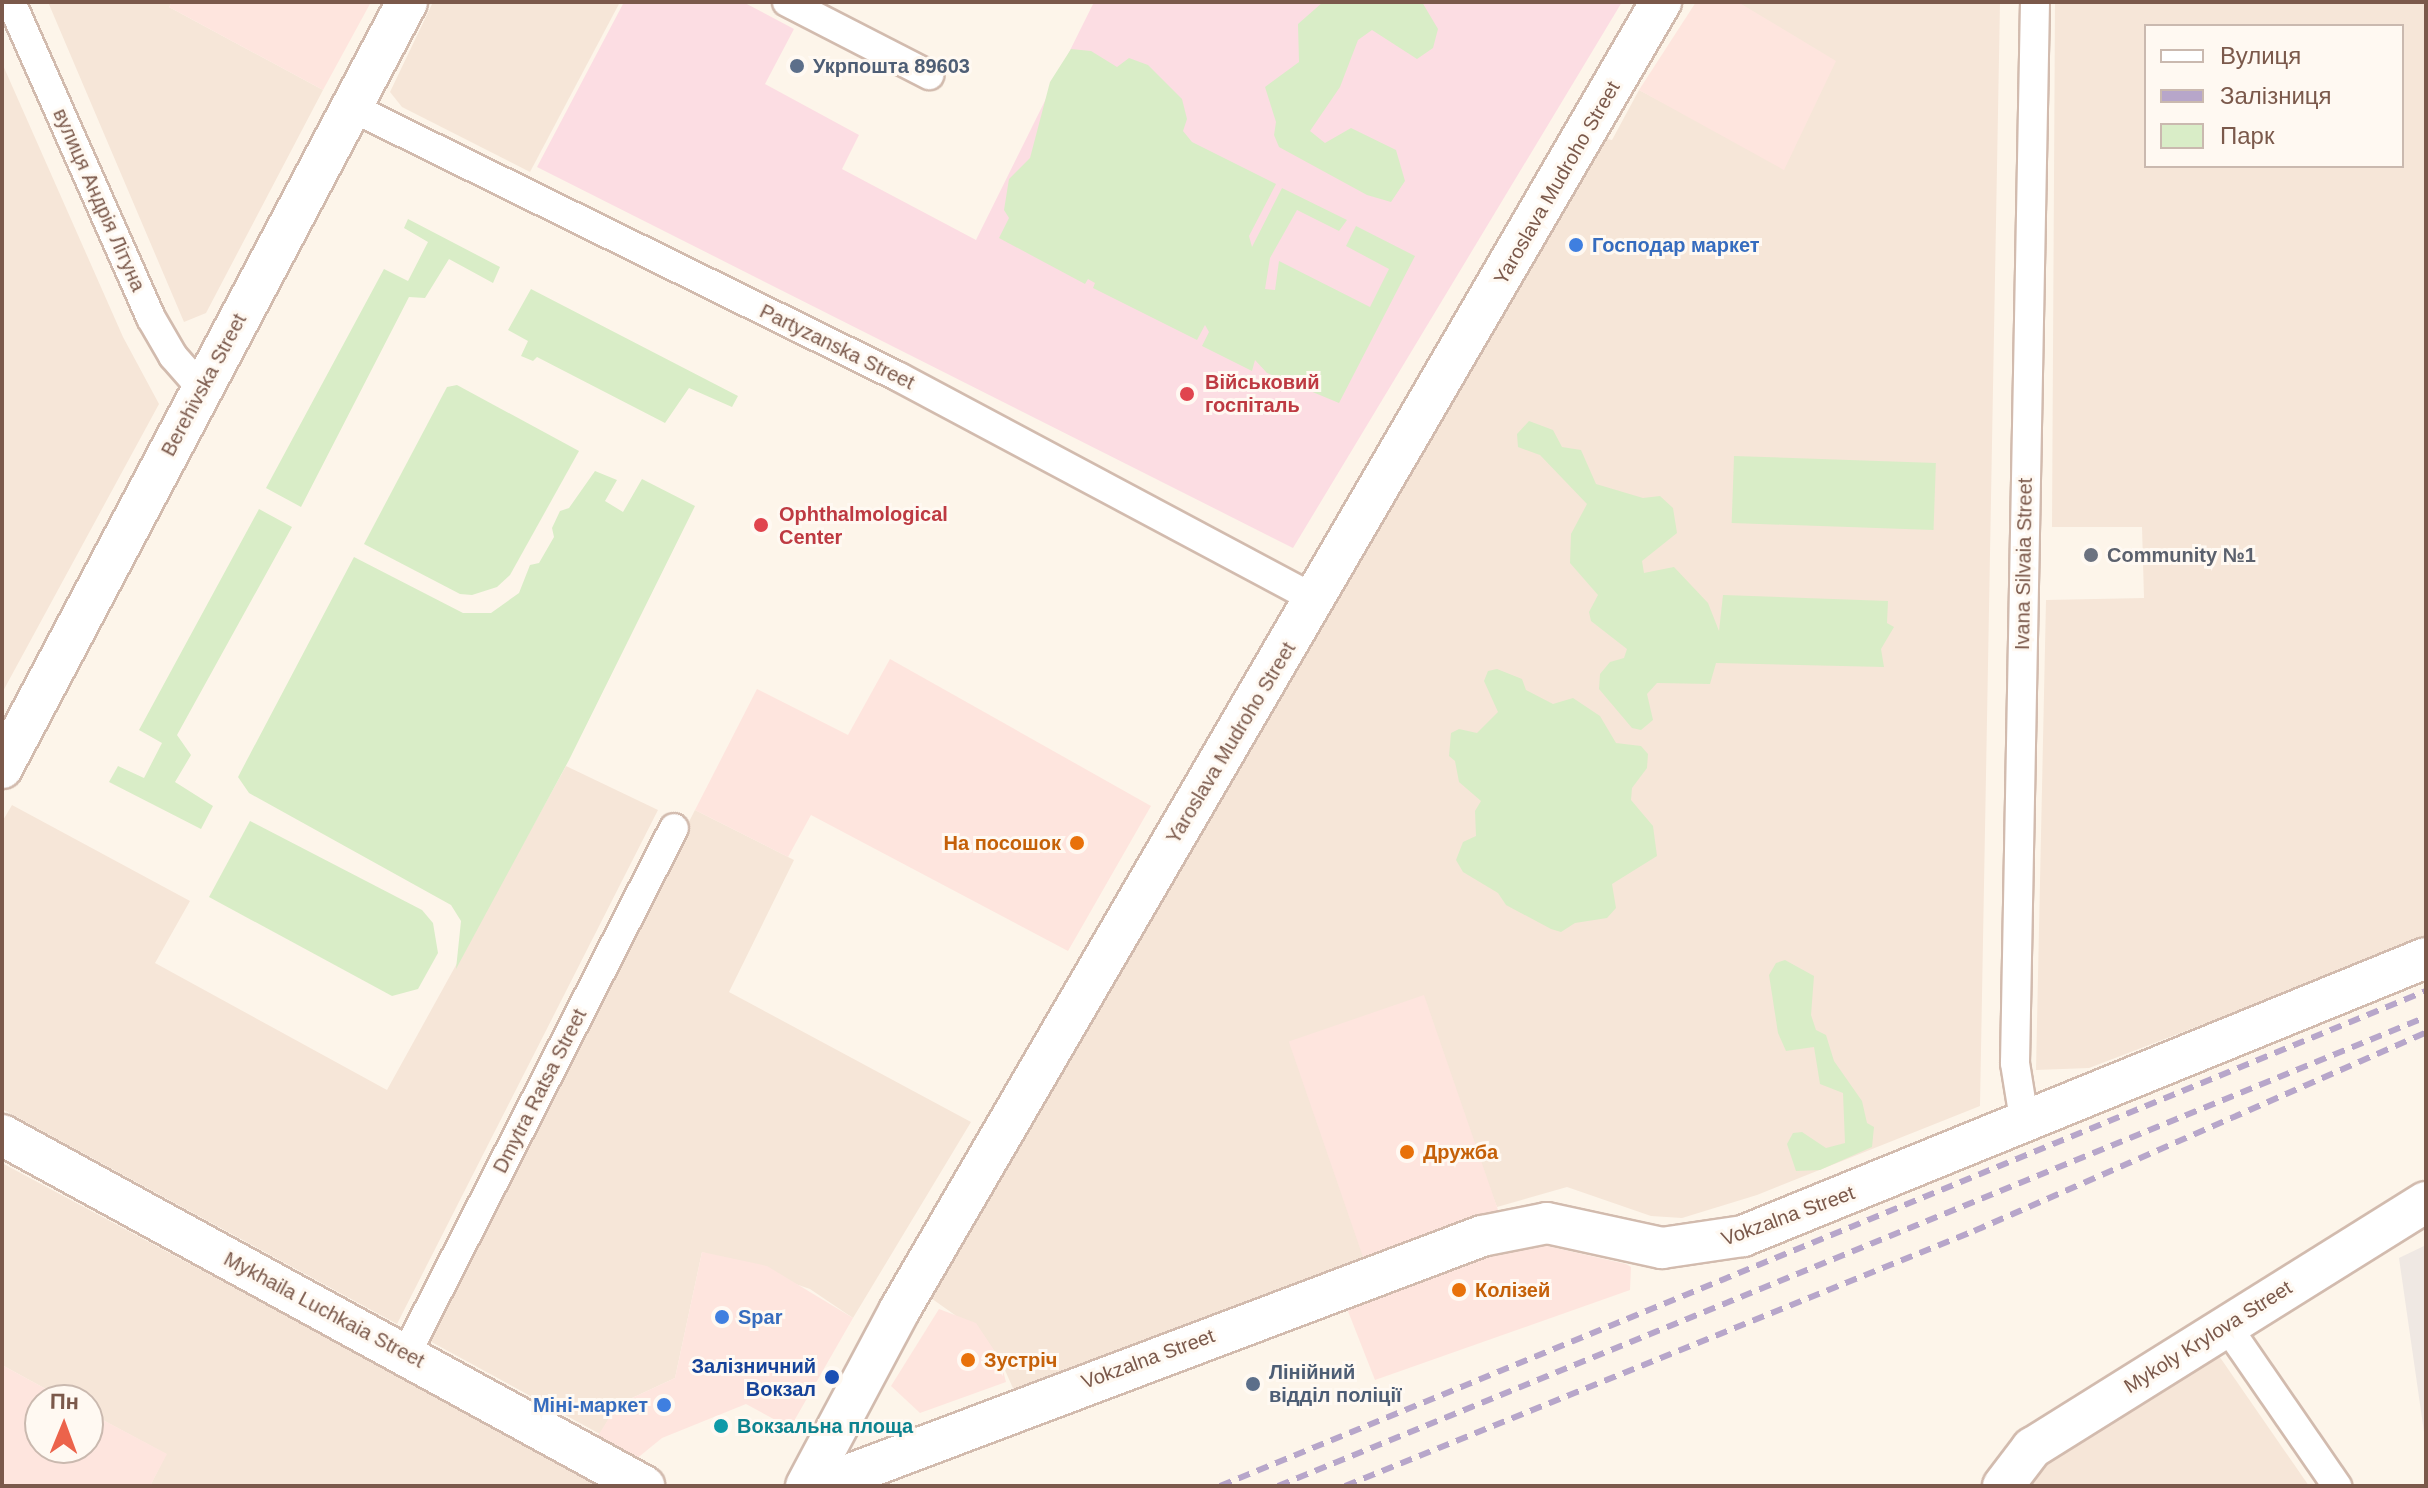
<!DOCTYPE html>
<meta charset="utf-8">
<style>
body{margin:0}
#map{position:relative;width:2428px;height:1488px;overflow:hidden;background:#fdf5ea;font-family:Helvetica,sans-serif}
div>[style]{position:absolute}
.residential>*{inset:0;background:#f6e6d8}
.commercial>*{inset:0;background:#fee5de;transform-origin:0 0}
.industrial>*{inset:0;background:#efe8e3}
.medical>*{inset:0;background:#fcdde3}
.green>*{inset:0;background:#d9edc7;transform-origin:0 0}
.roads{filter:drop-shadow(2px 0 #d2bbae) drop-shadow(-2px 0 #d2bbae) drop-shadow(0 2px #d2bbae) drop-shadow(0 -2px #d2bbae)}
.street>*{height:28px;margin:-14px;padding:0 14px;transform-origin:14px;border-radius:14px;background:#fff}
.secondary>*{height:40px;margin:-20px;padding:0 20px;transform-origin:20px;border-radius:20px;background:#fff}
.rail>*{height:6px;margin-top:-3px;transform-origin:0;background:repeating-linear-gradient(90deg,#b7a6ca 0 12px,transparent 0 20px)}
.dots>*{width:22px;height:22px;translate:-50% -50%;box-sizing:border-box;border:4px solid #fff9f2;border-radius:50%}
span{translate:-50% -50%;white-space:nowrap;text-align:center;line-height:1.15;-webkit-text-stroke:6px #fff9f2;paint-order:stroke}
.service-label{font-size:20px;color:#4e5e75;font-weight:700}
.left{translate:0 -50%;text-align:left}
.street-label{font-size:20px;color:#7b594b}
.shop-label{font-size:20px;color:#366cbe;font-weight:700}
.right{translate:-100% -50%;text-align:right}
.health-label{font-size:20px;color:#be3a42;font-weight:700}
.worship-label{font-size:20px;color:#5b616d;font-weight:700}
.food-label{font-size:20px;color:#c56008;font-weight:700}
.transit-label{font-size:20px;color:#164399;font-weight:700}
.culture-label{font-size:20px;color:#0d838f;font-weight:700}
.frame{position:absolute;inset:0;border:4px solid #7b594b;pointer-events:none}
.legend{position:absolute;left:2144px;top:24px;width:260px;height:144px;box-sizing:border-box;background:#fff9f2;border:2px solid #cab9af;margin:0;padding:10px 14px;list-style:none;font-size:24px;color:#7b594b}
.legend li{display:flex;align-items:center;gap:16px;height:40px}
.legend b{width:40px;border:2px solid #cab9af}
.north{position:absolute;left:24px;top:1384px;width:80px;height:80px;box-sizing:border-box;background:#fff9f2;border:2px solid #cab9af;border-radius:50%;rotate:1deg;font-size:22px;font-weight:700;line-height:32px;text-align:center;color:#7b594b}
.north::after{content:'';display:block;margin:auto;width:28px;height:36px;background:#ec634b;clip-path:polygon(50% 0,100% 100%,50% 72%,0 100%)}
</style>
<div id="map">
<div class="residential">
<div style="clip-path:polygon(48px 2px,172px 2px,169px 7px,323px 90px,206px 313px,184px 322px)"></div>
<div style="clip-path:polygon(433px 2px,620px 2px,530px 172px,402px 107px,390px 92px)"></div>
<div style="clip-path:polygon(1737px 2px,2000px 2px,1980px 1106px,1757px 1195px,1682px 1218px,1651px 1216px,1567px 1187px,1497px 1207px,1491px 1192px,1367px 1270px,1016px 1395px,1000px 1359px,969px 1325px,921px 1291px,1598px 137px,1612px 140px,1639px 90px,1679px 111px)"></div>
<div style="clip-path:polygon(evenodd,2055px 2px,2426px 2px,2426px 939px,2089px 1068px,2036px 1070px,2046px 600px,2144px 598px,2142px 527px,2052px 527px,2055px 2px,2146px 26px,2402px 26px,2402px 166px,2146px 166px,2146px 26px)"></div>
<div style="clip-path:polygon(2px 63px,123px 337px,159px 404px,2px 693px)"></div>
<div style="clip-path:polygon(566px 766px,658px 810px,397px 1324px,2px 1109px,2px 822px,12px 805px,190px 901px,155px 963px,387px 1090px)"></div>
<div style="clip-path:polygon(695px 810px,794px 860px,729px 992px,971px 1122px,853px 1318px,810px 1289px,702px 1252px,675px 1378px,617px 1405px,600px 1434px,426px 1339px)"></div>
<div style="clip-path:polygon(2px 1163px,573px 1470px,606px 1486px,150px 1486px,166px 1454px,88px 1412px,88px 1400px,66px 1400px,2px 1365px)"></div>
<div style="clip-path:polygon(2217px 1353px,2309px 1486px,2025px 1486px,2041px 1464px)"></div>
</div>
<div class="commercial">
<div style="clip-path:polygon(172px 2px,371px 2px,323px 90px,169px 7px)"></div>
<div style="clip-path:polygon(1696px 2px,1738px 2px,1836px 61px,1784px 170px,1639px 90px)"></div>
<div style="clip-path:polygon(890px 659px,1151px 806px,1068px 951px,811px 815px,788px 857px,695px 810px,757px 689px,848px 735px)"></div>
<div style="left:1424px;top:995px;width:239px;height:143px;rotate:71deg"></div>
<div style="clip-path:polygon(1530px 1242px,1626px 1264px,1631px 1267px,1630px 1290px,1375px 1380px,1344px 1301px,1511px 1244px)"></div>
<div style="clip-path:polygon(702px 1252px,767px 1266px,853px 1318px,790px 1428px,746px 1404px,662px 1438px,635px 1460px,596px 1439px,617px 1405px,675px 1378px)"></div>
<div style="clip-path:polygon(939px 1309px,976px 1323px,1000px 1359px,1006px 1382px,920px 1413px,891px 1386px)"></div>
<div style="clip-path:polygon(2px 1365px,66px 1400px,40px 1400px,40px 1448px,88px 1448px,88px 1412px,167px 1454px,150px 1486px,2px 1486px)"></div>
</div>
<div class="industrial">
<div style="clip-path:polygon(2426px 1245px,2426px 1446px,2399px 1258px)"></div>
</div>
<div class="medical">
<div style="clip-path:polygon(624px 2px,743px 2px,794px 29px,765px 84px,859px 135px,842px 169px,976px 240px,1094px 2px,1622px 2px,1293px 548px,537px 167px)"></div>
</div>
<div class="green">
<div style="clip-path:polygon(1323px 2px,1422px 2px,1438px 29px,1433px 48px,1417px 59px,1372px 30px,1358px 40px,1340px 87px,1310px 131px,1325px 143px,1351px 128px,1396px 150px,1405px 181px,1391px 202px,1367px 195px,1279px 147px,1274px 135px,1276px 122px,1265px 87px,1299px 62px,1298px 24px)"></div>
<div style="clip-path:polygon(1071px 49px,1091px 51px,1117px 67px,1129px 58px,1148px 65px,1182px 99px,1187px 119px,1183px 131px,1192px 142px,1276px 184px,1249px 236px,1252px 247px,1282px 188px,1347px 220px,1339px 231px,1297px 210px,1270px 258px,1265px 289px,1275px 290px,1279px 261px,1370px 307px,1389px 269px,1346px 246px,1356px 226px,1415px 256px,1339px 403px,1267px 373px,1255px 360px,1252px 371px,1202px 346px,1209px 332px,1205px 325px,1197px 340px,1093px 288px,1095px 283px,1088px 279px,1085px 284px,999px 238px,1009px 218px,1004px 210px,1009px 179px,1030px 158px,1050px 82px)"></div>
<div style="clip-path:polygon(408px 219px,500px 267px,493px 283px,449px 259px,425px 298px,409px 297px,301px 507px,266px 488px,384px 269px,408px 281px,428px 242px,404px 228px)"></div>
<div style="clip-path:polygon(531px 289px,738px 396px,732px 407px,689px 388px,665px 423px,537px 357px,533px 361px,521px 356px,528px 341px,508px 330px)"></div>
<div style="clip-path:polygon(457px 385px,579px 451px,510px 575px,497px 587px,472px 595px,460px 594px,364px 544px,447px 387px)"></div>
<div style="clip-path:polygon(1529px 421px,1553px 430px,1562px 447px,1581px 450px,1596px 484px,1643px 498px,1660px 496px,1673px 508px,1677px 533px,1642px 561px,1644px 573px,1674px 567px,1708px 603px,1719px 631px,1723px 595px,1888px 601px,1887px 623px,1894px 627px,1881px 649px,1884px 667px,1716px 663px,1710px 684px,1657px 683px,1647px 694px,1653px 720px,1641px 730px,1632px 728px,1599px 689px,1600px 674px,1610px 662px,1624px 658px,1627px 649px,1591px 621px,1589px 612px,1598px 595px,1570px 563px,1571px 534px,1587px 504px,1540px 455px,1518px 447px,1517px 434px)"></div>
<div style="left:1734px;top:456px;width:202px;height:67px;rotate:2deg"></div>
<div style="clip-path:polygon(595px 471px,617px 480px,605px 501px,623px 512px,642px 479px,695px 506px,569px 760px,456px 969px,461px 921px,451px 905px,249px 793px,238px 777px,354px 557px,463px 613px,491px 613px,519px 593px,530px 565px,539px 563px,554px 537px,552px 528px,560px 511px,569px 508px)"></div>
<div style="clip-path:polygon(259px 509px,292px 527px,177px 735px,191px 755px,175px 782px,213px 806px,201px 829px,109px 782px,118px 766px,144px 778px,162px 743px,139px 730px)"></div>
<div style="clip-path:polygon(1497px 669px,1522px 679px,1526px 690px,1553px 704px,1573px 698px,1600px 716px,1616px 743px,1641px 746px,1648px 754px,1647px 768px,1632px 788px,1631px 800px,1653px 826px,1657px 856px,1612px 884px,1616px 908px,1607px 918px,1575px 923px,1561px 932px,1551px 929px,1506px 905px,1498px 893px,1463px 872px,1456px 860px,1463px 842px,1476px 836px,1475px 811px,1481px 801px,1459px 782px,1455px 761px,1449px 756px,1451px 733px,1459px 729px,1477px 733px,1498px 712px,1484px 681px,1488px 671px)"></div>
<div style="clip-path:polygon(250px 821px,422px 910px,433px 923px,438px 953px,418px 989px,392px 996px,209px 897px)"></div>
<div style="clip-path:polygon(1785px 960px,1814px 976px,1811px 1015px,1816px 1030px,1826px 1035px,1834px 1061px,1862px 1101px,1867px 1123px,1874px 1127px,1872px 1147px,1820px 1170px,1796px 1171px,1787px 1144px,1793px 1133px,1802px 1132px,1826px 1148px,1845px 1143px,1843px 1093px,1820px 1084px,1814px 1047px,1786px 1051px,1778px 1033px,1769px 975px,1776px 963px)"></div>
</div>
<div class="roads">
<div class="street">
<div style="left:11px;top:2px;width:346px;rotate:66.1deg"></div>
<div style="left:151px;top:318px;width:44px;rotate:59.9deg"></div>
<div style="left:173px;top:356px;width:44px;rotate:48.7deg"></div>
<div style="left:787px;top:2px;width:160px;rotate:27.2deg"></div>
<div style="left:351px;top:107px;width:611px;rotate:26.23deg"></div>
<div style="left:899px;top:377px;width:473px;rotate:28.1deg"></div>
<div style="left:2025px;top:1125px;width:63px;rotate:-99.2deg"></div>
<div style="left:2015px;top:1063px;width:1061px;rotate:-88.92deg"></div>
<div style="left:2226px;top:1325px;width:196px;rotate:55.4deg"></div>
<div style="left:406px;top:1354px;width:590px;rotate:-63deg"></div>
</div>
<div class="secondary">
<div style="left:2px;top:768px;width:866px;rotate:-62.13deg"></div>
<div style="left:2px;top:1135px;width:732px;rotate:28.67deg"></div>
<div style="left:806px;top:1486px;width:198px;rotate:-62deg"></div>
<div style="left:899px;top:1311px;width:1515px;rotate:-59.8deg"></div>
<div style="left:819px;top:1486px;width:709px;rotate:-20.66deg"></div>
<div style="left:1482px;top:1236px;width:66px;rotate:-11.3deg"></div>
<div style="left:1547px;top:1223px;width:118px;rotate:12.3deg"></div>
<div style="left:1662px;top:1248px;width:82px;rotate:-8.4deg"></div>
<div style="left:1743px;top:1236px;width:737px;rotate:-22.15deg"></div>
<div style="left:2003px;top:1486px;width:48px;rotate:-52.7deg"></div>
<div style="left:2032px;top:1448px;width:464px;rotate:-32deg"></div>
</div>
</div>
<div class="rail">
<div style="left:1220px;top:1486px;width:1304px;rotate:-22.32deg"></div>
<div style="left:1278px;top:1486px;width:1240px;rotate:-22.22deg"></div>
<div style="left:1345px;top:1486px;width:679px;rotate:-22.07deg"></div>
<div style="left:1974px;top:1231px;width:493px;rotate:-23.7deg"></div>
</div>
<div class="dots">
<div style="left:797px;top:66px;background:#5c6f8a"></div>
<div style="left:1576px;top:245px;background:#3f7fe0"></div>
<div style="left:1187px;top:394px;background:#e0444e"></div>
<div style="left:761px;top:525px;background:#e0444e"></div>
<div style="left:2091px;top:555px;background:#6b7280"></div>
<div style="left:1077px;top:843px;background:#e8710a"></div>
<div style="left:1407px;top:1152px;background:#e8710a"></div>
<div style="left:1459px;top:1290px;background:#e8710a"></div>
<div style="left:722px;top:1317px;background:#3f7fe0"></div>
<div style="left:968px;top:1360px;background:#e8710a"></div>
<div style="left:832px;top:1377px;background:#1a4fb4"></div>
<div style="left:1253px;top:1384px;background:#5c6f8a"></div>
<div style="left:664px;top:1405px;background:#3f7fe0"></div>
<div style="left:721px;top:1426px;background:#0f9aa8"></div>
</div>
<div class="service-label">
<span class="left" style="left:813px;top:66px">Укрпошта 89603</span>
<span class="left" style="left:1269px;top:1384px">Лінійний<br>відділ поліції</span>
</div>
<div class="street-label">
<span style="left:1557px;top:183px;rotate:-60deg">Yaroslava Mudroho Street</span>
<span style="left:99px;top:200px;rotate:66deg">вулиця Андрія Літуна</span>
<span style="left:837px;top:347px;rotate:26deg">Partyzanska Street</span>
<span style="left:204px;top:385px;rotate:-62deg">Berehivska Street</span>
<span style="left:2024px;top:564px;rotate:-89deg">Ivana Silvaia Street</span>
<span style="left:1231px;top:743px;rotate:-59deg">Yaroslava Mudroho Street</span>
<span style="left:540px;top:1091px;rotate:-63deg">Dmytra Ratsa Street</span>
<span style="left:1788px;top:1216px;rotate:-20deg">Vokzalna Street</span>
<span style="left:324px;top:1310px;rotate:28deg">Mykhaila Luchkaia Street</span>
<span style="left:2208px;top:1337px;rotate:-32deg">Mykoly Krylova Street</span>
<span style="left:1148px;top:1359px;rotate:-20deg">Vokzalna Street</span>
</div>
<div class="shop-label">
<span class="left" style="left:1592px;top:245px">Господар маркет</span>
<span class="left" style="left:738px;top:1317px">Spar</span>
<span class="right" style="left:648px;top:1405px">Міні-маркет</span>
</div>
<div class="health-label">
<span class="left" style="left:1205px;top:394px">Військовий<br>госпіталь</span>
<span class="left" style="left:779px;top:526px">Ophthalmological<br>Center</span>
</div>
<div class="worship-label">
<span class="left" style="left:2107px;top:555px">Community №1</span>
</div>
<div class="food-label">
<span class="right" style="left:1061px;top:843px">На посошок</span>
<span class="left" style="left:1423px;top:1152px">Дружба</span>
<span class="left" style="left:1475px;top:1290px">Колізей</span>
<span class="left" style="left:984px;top:1360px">Зустріч</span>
</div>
<div class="transit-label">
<span class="right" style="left:816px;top:1378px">Залізничний<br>Вокзал</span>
</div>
<div class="culture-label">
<span class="left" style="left:737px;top:1426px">Вокзальна площа</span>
</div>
<div class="frame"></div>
<ul class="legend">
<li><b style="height:10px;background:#fff"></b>Вулиця</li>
<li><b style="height:10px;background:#b7a6ca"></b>Залізниця</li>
<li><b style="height:22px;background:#d9edc7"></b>Парк</li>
</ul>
<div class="north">Пн</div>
</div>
